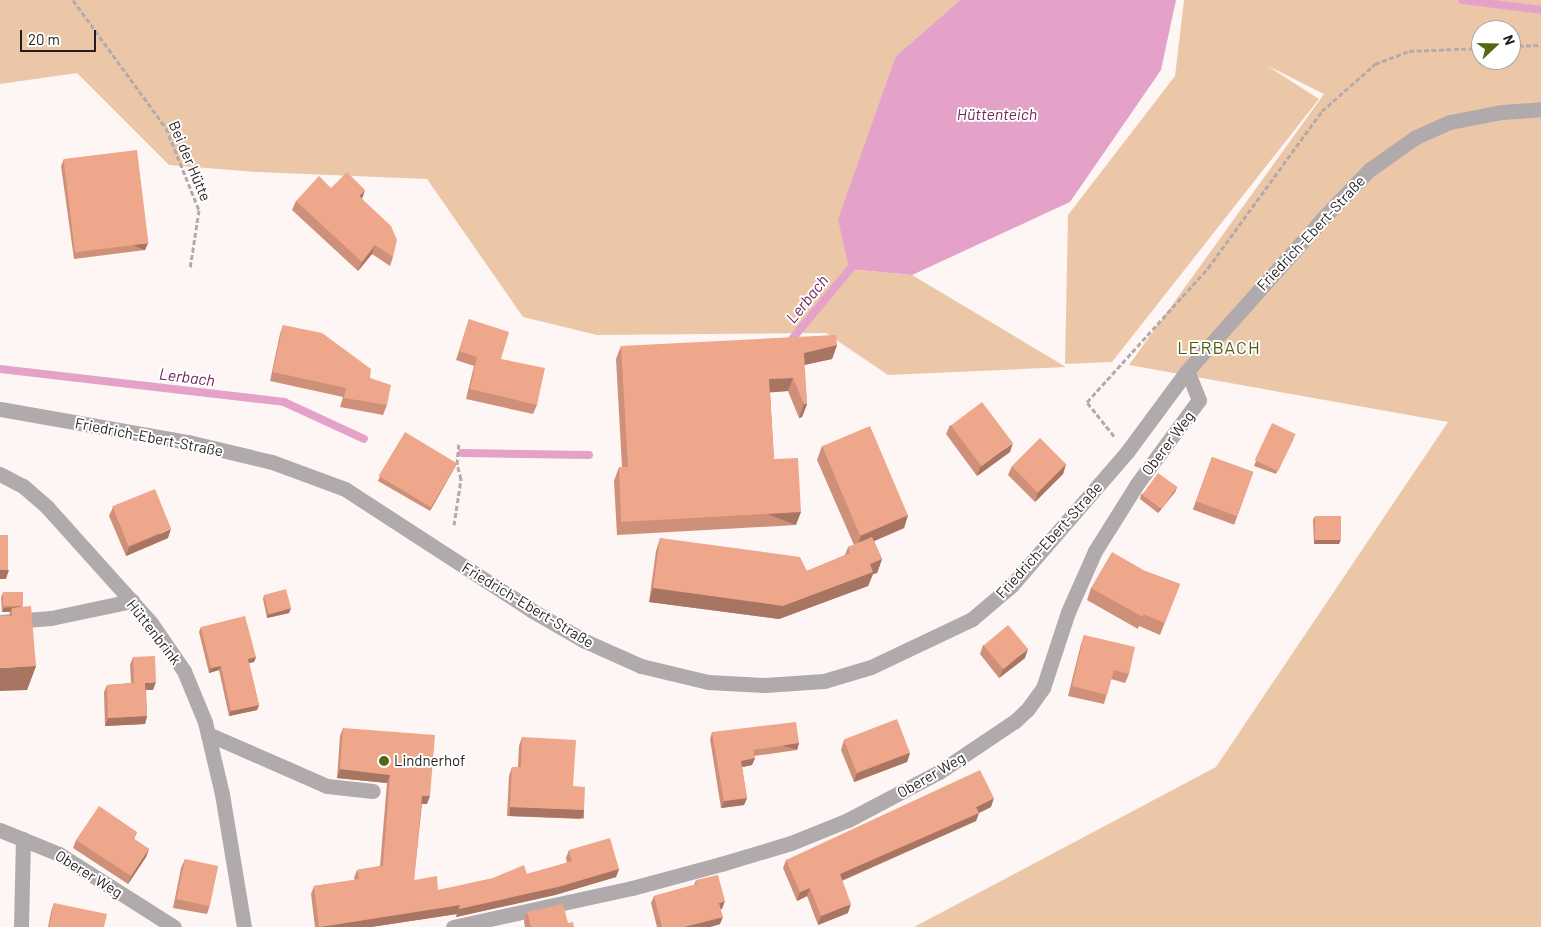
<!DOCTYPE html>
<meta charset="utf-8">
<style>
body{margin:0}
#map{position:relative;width:1541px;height:927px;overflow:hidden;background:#fef5f5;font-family:Barlow,sans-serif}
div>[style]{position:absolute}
.green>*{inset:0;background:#ecc7a7}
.water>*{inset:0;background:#e4a2c9}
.stream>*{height:8px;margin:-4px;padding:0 4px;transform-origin:4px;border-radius:4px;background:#e4a2c9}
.path>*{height:3px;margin-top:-1.5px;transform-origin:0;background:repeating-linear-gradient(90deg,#b3abab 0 5px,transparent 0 7.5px)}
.minor>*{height:15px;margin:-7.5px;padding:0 7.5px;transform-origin:7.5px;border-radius:7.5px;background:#b0aaac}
.wall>*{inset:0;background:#ce9078;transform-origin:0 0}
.shaded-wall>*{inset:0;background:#a77562;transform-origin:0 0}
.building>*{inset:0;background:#efa78c;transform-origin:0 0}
.dots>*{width:14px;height:14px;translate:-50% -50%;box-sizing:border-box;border:2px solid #fff;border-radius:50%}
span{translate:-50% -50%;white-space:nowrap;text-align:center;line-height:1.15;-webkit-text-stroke:4px #fff;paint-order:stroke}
.street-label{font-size:15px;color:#241f1f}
.poi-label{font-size:15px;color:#241f1f}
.left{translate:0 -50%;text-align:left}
.water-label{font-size:16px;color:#712558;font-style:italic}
.quarter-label{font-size:18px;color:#4d5d10;letter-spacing:1px}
.north{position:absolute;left:1471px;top:20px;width:50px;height:50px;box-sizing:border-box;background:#fff;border:1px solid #a7a5a5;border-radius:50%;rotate:69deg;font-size:14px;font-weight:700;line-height:20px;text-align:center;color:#241f1f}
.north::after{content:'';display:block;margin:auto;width:18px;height:22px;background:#556712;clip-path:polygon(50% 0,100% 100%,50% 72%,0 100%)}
.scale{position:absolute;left:20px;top:30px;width:76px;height:22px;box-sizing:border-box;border:2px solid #241f1f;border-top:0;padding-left:6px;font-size:15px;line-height:18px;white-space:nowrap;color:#241f1f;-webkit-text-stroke:4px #fff;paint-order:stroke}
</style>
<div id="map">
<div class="green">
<div style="clip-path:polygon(0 0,960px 0,896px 56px,849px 269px,912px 275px,1066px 367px,888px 375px,826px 333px,597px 335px,523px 317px,427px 179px,257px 172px,169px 165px,77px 73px,0 84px)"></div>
<div style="clip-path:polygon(evenodd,1184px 0,1541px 0,1541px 927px,914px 927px,1216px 767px,1448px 422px,1129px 365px,1324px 94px,1266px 65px,1319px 99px,1112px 362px,1065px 364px,1068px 215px,1175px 76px,1184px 0,1481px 30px,1511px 30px,1511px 60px,1481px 60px,1481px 30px)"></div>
</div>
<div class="water">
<div style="clip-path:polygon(960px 0,1176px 0,1161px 70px,1070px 202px,912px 275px,849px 269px,838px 219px,896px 56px)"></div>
</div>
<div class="stream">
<div style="left:1462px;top:0;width:80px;rotate:7.2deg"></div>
<div style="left:788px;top:344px;width:107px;rotate:-50.3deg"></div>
<div style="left:0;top:369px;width:286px;rotate:6.6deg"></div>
<div style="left:284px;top:402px;width:88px;rotate:24.8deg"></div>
<div style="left:462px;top:453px;width:127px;rotate:0.9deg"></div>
</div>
<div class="path">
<div style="left:73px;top:0;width:158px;rotate:54deg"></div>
<div style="left:166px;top:128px;width:88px;rotate:68.1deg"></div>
<div style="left:199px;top:210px;width:60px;rotate:98.7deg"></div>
<div style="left:1511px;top:46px;width:30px;rotate:-2deg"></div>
<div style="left:1114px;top:436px;width:43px;rotate:-128.5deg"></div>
<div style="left:1087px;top:402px;width:181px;rotate:-47.9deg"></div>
<div style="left:1208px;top:268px;width:194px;rotate:-54deg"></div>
<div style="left:1322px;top:111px;width:71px;rotate:-41.6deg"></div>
<div style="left:1375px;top:64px;width:36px;rotate:-21deg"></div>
<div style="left:1409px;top:51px;width:72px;rotate:-2.4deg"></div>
<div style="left:454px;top:525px;width:47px;rotate:-81.3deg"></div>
<div style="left:461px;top:479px;width:16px;rotate:-105deg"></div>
<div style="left:457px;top:464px;width:22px;rotate:-85deg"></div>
</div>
<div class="minor">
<div style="left:0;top:409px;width:191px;rotate:10deg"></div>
<div style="left:188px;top:442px;width:86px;rotate:13.4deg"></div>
<div style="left:272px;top:462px;width:78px;rotate:20.3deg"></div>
<div style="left:345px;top:489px;width:222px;rotate:33deg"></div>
<div style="left:531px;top:610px;width:62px;rotate:29.9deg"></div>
<div style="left:585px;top:641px;width:61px;rotate:24.1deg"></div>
<div style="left:641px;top:666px;width:69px;rotate:13.4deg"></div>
<div style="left:708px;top:682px;width:57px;rotate:3deg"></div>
<div style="left:765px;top:685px;width:59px;rotate:-3.9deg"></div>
<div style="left:824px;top:681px;width:49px;rotate:-16.6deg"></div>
<div style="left:871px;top:667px;width:112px;rotate:-25.4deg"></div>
<div style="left:972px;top:619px;width:51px;rotate:-40.2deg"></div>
<div style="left:1011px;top:586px;width:177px;rotate:-49.1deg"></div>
<div style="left:1127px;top:452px;width:101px;rotate:-53.5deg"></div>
<div style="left:1187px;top:371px;width:206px;rotate:-48.3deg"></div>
<div style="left:1324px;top:217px;width:65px;rotate:-46.2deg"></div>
<div style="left:1369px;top:170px;width:57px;rotate:-35.1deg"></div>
<div style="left:1416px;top:137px;width:37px;rotate:-24deg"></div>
<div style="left:1450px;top:122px;width:53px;rotate:-10.9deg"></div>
<div style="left:1502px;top:112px;width:39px;rotate:-4deg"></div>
<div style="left:0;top:474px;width:26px;rotate:28deg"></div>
<div style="left:23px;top:486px;width:32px;rotate:41deg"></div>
<div style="left:47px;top:507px;width:156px;rotate:48.1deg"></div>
<div style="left:151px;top:623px;width:58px;rotate:55.5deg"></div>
<div style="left:184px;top:671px;width:55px;rotate:67.6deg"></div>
<div style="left:205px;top:722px;width:74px;rotate:76.7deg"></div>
<div style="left:222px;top:794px;width:135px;rotate:80.6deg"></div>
<div style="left:0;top:622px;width:51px;rotate:-4.5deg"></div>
<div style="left:51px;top:618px;width:83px;rotate:-11.9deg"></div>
<div style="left:208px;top:734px;width:130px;rotate:23.6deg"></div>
<div style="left:327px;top:786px;width:46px;rotate:6.2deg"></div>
<div style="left:0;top:830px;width:64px;rotate:22.1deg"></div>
<div style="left:59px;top:854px;width:136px;rotate:32.4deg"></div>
<div style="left:21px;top:927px;width:88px;rotate:-88.7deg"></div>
<div style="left:453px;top:927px;width:183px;rotate:-12.3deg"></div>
<div style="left:632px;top:888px;width:92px;rotate:-15.1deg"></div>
<div style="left:721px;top:864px;width:73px;rotate:-16.7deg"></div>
<div style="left:791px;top:843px;width:61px;rotate:-22deg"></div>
<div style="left:848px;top:820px;width:103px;rotate:-27.8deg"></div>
<div style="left:939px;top:772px;width:92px;rotate:-33.9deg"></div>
<div style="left:1015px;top:721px;width:16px;rotate:-43deg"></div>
<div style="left:1027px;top:710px;width:27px;rotate:-54deg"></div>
<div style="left:1043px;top:688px;width:80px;rotate:-71.8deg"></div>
<div style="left:1068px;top:612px;width:67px;rotate:-66.1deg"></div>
<div style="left:1095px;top:551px;width:79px;rotate:-57.9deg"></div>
<div style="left:1137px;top:484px;width:104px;rotate:-53.6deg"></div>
<div style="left:1199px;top:400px;width:31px;rotate:-112deg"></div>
</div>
<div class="wall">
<div style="clip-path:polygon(64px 159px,148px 243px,145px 250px,74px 259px,61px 166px)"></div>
<div style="clip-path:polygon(331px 188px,362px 199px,393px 257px,390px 266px,372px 254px,358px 271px,292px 210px,296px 201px)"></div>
<div style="clip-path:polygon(469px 319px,537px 405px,533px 414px,466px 399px,474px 366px,456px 360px)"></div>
<div style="clip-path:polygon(283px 325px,370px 378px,387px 405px,383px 415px,340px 407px,343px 397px,270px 381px,280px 334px)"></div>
<div style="clip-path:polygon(837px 345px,832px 359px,804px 365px,807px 404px,802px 417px,799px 418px,788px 391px,770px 392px,774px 459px,796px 525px,617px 535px,614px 481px,619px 467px,622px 467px,616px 359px,621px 346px)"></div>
<div style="clip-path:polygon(950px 425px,1010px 452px,977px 476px,946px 434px)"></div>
<div style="clip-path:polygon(1294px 438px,1276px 474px,1254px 466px,1256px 461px)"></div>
<div style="clip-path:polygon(822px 446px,908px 515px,904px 528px,874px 541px,882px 559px,877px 573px,873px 574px,868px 586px,779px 619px,649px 602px,656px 551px,660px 538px,807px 571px,845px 555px,848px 547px,854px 545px,817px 460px)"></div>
<div style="left:1212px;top:457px;width:44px;height:56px;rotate:20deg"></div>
<div style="clip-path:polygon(457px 463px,455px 467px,430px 511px,378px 481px,380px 476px)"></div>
<div style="clip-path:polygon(1066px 464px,1063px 474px,1035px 502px,1008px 475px,1012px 466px)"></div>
<div style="clip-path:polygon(1177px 487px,1175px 492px,1158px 513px,1140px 499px,1141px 494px)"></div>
<div style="clip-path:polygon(113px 507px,168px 538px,126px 556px,109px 516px)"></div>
<div style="clip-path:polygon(1315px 516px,1341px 539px,1339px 544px,1314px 544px,1313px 520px)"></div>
<div style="clip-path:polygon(1145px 571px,1180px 584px,1160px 635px,1139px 626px,1138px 629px,1087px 600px,1091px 588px)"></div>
<div style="clip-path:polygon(3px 593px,23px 607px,36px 666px,27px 690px,9px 616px,10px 612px,2px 612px,1px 597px)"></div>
<div style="clip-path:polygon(264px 595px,291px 608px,289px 613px,267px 618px,263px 599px)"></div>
<div style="clip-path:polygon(201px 627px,256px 657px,254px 662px,249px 663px,259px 705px,257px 710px,229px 716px,219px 670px,209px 673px,199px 632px)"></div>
<div style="clip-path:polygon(1084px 635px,1129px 674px,1125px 683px,1111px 679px,1104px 704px,1068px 696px,1081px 644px)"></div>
<div style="clip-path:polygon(983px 645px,1025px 658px,999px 678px,980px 654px)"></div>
<div style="clip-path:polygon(133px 657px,153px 690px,146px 690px,147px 716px,145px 724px,105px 726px,104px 692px,107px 685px,131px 683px,130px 665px)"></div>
<div style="clip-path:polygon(343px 728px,427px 804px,422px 804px,414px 880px,438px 890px,527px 874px,567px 863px,566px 858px,569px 850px,619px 869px,616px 877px,555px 895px,456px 917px,457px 914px,371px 927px,315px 927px,311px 894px,314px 886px,355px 880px,354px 878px,357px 870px,380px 866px,387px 783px,337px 778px,340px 736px)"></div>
<div style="clip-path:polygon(712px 732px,799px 743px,797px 750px,754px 756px,755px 758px,752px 765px,742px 767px,747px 798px,744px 805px,721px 808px,710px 739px)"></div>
<div style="clip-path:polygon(522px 737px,573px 786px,584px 810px,580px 819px,507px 816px,509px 776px,512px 767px,518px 767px,519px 746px)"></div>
<div style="clip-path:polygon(844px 740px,910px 753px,907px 762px,854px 782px,841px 750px)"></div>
<div style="clip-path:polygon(991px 807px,979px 813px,976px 821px,842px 881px,848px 913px,818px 925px,807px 896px,797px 901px,783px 868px,786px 860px)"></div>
<div style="clip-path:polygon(137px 832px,134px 839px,149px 849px,146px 857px,128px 884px,73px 848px,76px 840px)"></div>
<div style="clip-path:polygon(185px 859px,210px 905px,207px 914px,173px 908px,181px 868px)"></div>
<div style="clip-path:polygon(696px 880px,722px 909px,721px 909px,720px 924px,710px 927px,657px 927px,651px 903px,654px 896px,694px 885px)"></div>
<div style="clip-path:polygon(54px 903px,104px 927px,48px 927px,51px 912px)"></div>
<div style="clip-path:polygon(527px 912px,568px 923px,574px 927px,525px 927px,524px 921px)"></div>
</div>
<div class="shaded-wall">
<div style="clip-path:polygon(365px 190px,362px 199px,359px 196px)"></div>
<div style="left:148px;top:243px;width:8px;height:72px;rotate:113deg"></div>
<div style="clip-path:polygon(375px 245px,372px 254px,358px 271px,362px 262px)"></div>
<div style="clip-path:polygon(837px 345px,832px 359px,799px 366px,804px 353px)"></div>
<div style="clip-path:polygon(793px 378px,788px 391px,764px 393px,769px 379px)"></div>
<div style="clip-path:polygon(804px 404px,807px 404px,802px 417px,799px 418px)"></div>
<div style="clip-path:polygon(1013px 443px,1010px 452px,977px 476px,980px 467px)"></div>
<div style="clip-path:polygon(457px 463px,455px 467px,430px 511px,432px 506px)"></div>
<div style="clip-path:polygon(1066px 464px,1063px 474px,1035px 502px,1038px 492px)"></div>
<div style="clip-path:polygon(1177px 487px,1175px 492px,1158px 513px,1160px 509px)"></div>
<div style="left:801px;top:512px;width:14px;height:180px;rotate:111deg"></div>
<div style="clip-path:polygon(908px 515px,904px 528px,856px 549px,861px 536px)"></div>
<div style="clip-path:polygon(171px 529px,168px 538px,126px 556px,129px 547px)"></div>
<div style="clip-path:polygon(1341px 539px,1339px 544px,1314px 544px,1315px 540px)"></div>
<div style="clip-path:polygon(882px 559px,877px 573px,873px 574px,868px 586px,779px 619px,649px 602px,653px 588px,870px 564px)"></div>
<div style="clip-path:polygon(0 570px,9px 570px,6px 579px,0 579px)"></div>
<div style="clip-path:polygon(23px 606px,12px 608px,10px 612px,2px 612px,4px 608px)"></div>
<div style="clip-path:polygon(291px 608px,289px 613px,267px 618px,269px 613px)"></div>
<div style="clip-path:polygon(1028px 649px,1025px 658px,999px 678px,1003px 669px)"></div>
<div style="clip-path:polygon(256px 657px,254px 662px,246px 664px,248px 659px)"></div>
<div style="clip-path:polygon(36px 666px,27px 690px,0 691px,0 668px)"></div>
<div style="clip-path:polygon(221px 666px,219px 670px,209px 673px,211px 668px)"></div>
<div style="clip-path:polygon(156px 682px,153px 690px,143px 690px,145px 683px)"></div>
<div style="clip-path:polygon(259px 705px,257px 710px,229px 716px,231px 711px)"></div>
<div style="clip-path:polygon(147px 716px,145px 724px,105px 726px,108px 718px)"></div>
<div style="left:799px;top:743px;width:7px;height:47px;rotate:106deg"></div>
<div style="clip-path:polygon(910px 753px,907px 762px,854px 782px,857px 773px)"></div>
<div style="clip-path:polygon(755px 758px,752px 765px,738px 768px,741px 761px)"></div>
<div style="clip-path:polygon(340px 769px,390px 775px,387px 783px,337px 778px)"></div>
<div style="clip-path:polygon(422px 796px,430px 796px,427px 804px,419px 804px)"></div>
<div style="clip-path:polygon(747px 798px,744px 805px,721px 808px,724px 801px)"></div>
<div style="clip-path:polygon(994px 798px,991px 807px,979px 813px,976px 821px,836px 883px,840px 874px)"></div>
<div style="left:510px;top:807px;width:74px;height:9px;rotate:2deg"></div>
<div style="clip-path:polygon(149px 849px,146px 857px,128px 884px,131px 876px)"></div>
<div style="clip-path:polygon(619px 869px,616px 877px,555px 895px,456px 917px,459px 909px)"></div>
<div style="clip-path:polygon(810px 888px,807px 896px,797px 901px,800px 892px)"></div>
<div style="clip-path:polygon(725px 901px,722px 909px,716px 910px,719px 903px)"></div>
<div style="clip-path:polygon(851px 904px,848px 913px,818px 925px,821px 916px)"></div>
<div style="clip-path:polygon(460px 905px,457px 914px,371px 927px,321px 927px)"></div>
<div style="clip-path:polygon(723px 917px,720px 924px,710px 927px,684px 927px)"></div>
</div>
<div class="building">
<div style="left:137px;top:150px;width:94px;height:74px;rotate:83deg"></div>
<div style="clip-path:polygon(347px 172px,365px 190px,359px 196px,391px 226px,397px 240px,393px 257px,375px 245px,362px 262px,296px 201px,319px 176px,331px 188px)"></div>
<div style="clip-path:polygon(469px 319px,509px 332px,501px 359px,545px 368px,537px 405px,470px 389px,477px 357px,459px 351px)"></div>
<div style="clip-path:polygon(283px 325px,322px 333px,371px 369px,370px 378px,391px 385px,387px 405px,344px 398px,346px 388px,273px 372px)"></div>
<div style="clip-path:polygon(836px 335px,837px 345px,804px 353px,807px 404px,804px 404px,793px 378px,769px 379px,774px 459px,798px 458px,801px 512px,621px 522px,619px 467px,628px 467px,621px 346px)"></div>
<div style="left:982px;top:402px;width:51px;height:39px;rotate:53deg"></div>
<div style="left:1272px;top:423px;width:26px;height:41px;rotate:25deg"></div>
<div style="left:870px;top:426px;width:97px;height:52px;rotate:67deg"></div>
<div style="left:405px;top:432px;width:61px;height:51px;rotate:31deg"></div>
<div style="left:1040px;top:438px;width:37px;height:40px;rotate:45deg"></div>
<div style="left:1212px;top:457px;width:44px;height:47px;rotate:20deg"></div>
<div style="left:1158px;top:473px;width:24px;height:27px;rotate:36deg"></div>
<div style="left:155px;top:489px;width:43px;height:46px;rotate:68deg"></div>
<div style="left:1315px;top:516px;width:26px;height:24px"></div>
<div style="left:0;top:535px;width:8px;height:35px"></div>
<div style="clip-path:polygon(872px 537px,882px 559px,870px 564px,873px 572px,783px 606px,653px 588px,660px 538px,800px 557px,807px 571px,850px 553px,848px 547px)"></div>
<div style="clip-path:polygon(1112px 552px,1145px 571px,1180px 584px,1165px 623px,1143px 614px,1143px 617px,1091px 588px)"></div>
<div style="left:286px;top:589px;width:20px;height:23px;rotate:75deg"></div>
<div style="left:23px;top:592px;width:14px;height:20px;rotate:90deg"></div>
<div style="clip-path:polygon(31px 606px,36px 666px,0 668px,0 616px,12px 616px,12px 608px)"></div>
<div style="clip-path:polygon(245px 616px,256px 657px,248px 659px,259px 705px,231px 711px,221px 666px,211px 668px,201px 627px)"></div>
<div style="left:1008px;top:625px;width:31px;height:32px;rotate:50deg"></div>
<div style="clip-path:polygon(1084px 635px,1135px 647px,1129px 674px,1114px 670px,1107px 695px,1072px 686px)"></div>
<div style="clip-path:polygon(155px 656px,156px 682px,145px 683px,147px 716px,108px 718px,107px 685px,136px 683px,134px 683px,133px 657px)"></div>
<div style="left:897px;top:719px;width:36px;height:57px;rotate:69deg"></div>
<div style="clip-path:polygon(796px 722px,799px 743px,753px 750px,755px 758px,741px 761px,747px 798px,724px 801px,712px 732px)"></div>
<div style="clip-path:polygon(343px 728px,435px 735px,430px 796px,422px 796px,414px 880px,437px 876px,438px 890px,493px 878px,524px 865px,527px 874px,572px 861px,569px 850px,610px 838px,619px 869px,558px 887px,459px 909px,460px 905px,319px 927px,314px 886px,359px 879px,357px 870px,383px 866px,390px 775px,340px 769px)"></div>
<div style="clip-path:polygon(522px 737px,576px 740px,573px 786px,585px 787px,584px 810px,510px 807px,512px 767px,521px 767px)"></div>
<div style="clip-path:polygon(980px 770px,994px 798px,976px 807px,979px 813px,840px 874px,851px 904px,821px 916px,810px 888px,800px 892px,786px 860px)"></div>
<div style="clip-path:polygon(99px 806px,137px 832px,133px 838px,149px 849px,131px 876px,76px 840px)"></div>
<div style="left:185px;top:859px;width:34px;height:41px;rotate:12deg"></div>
<div style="clip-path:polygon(718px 875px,725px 901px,719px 903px,723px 917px,684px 927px,662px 927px,654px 896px,697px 884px,696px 880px)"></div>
<div style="clip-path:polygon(54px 903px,107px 914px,104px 927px,49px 927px)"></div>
<div style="clip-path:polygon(563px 904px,568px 923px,573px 922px,574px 927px,531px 927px,527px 912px)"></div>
</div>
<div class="dots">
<div style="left:384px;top:761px;background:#556712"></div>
</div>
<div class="street-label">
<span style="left:190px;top:161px;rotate:67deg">Bei der Hütte</span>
<span style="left:1311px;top:233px;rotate:-47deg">Friedrich-Ebert-Straße</span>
<span style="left:149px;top:437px;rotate:11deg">Friedrich-Ebert-Straße</span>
<span style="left:1168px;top:443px;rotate:-53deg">Oberer Weg</span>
<span style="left:1049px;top:540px;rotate:-48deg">Friedrich-Ebert-Straße</span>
<span style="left:528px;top:605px;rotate:31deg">Friedrich-Ebert-Straße</span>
<span style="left:154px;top:632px;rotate:52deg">Hüttenbrink</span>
<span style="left:931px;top:775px;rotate:-30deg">Oberer Weg</span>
<span style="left:89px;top:874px;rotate:32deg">Oberer Weg</span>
</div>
<div class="poi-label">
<span class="left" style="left:394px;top:761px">Lindnerhof</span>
</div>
<div class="water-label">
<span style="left:997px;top:114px">Hüttenteich</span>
<span style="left:807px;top:299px;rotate:-51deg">Lerbach</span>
<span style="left:187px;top:377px;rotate:7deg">Lerbach</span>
</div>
<div class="quarter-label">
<span style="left:1219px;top:347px">LERBACH</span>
</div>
<div class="north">N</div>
<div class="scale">20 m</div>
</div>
